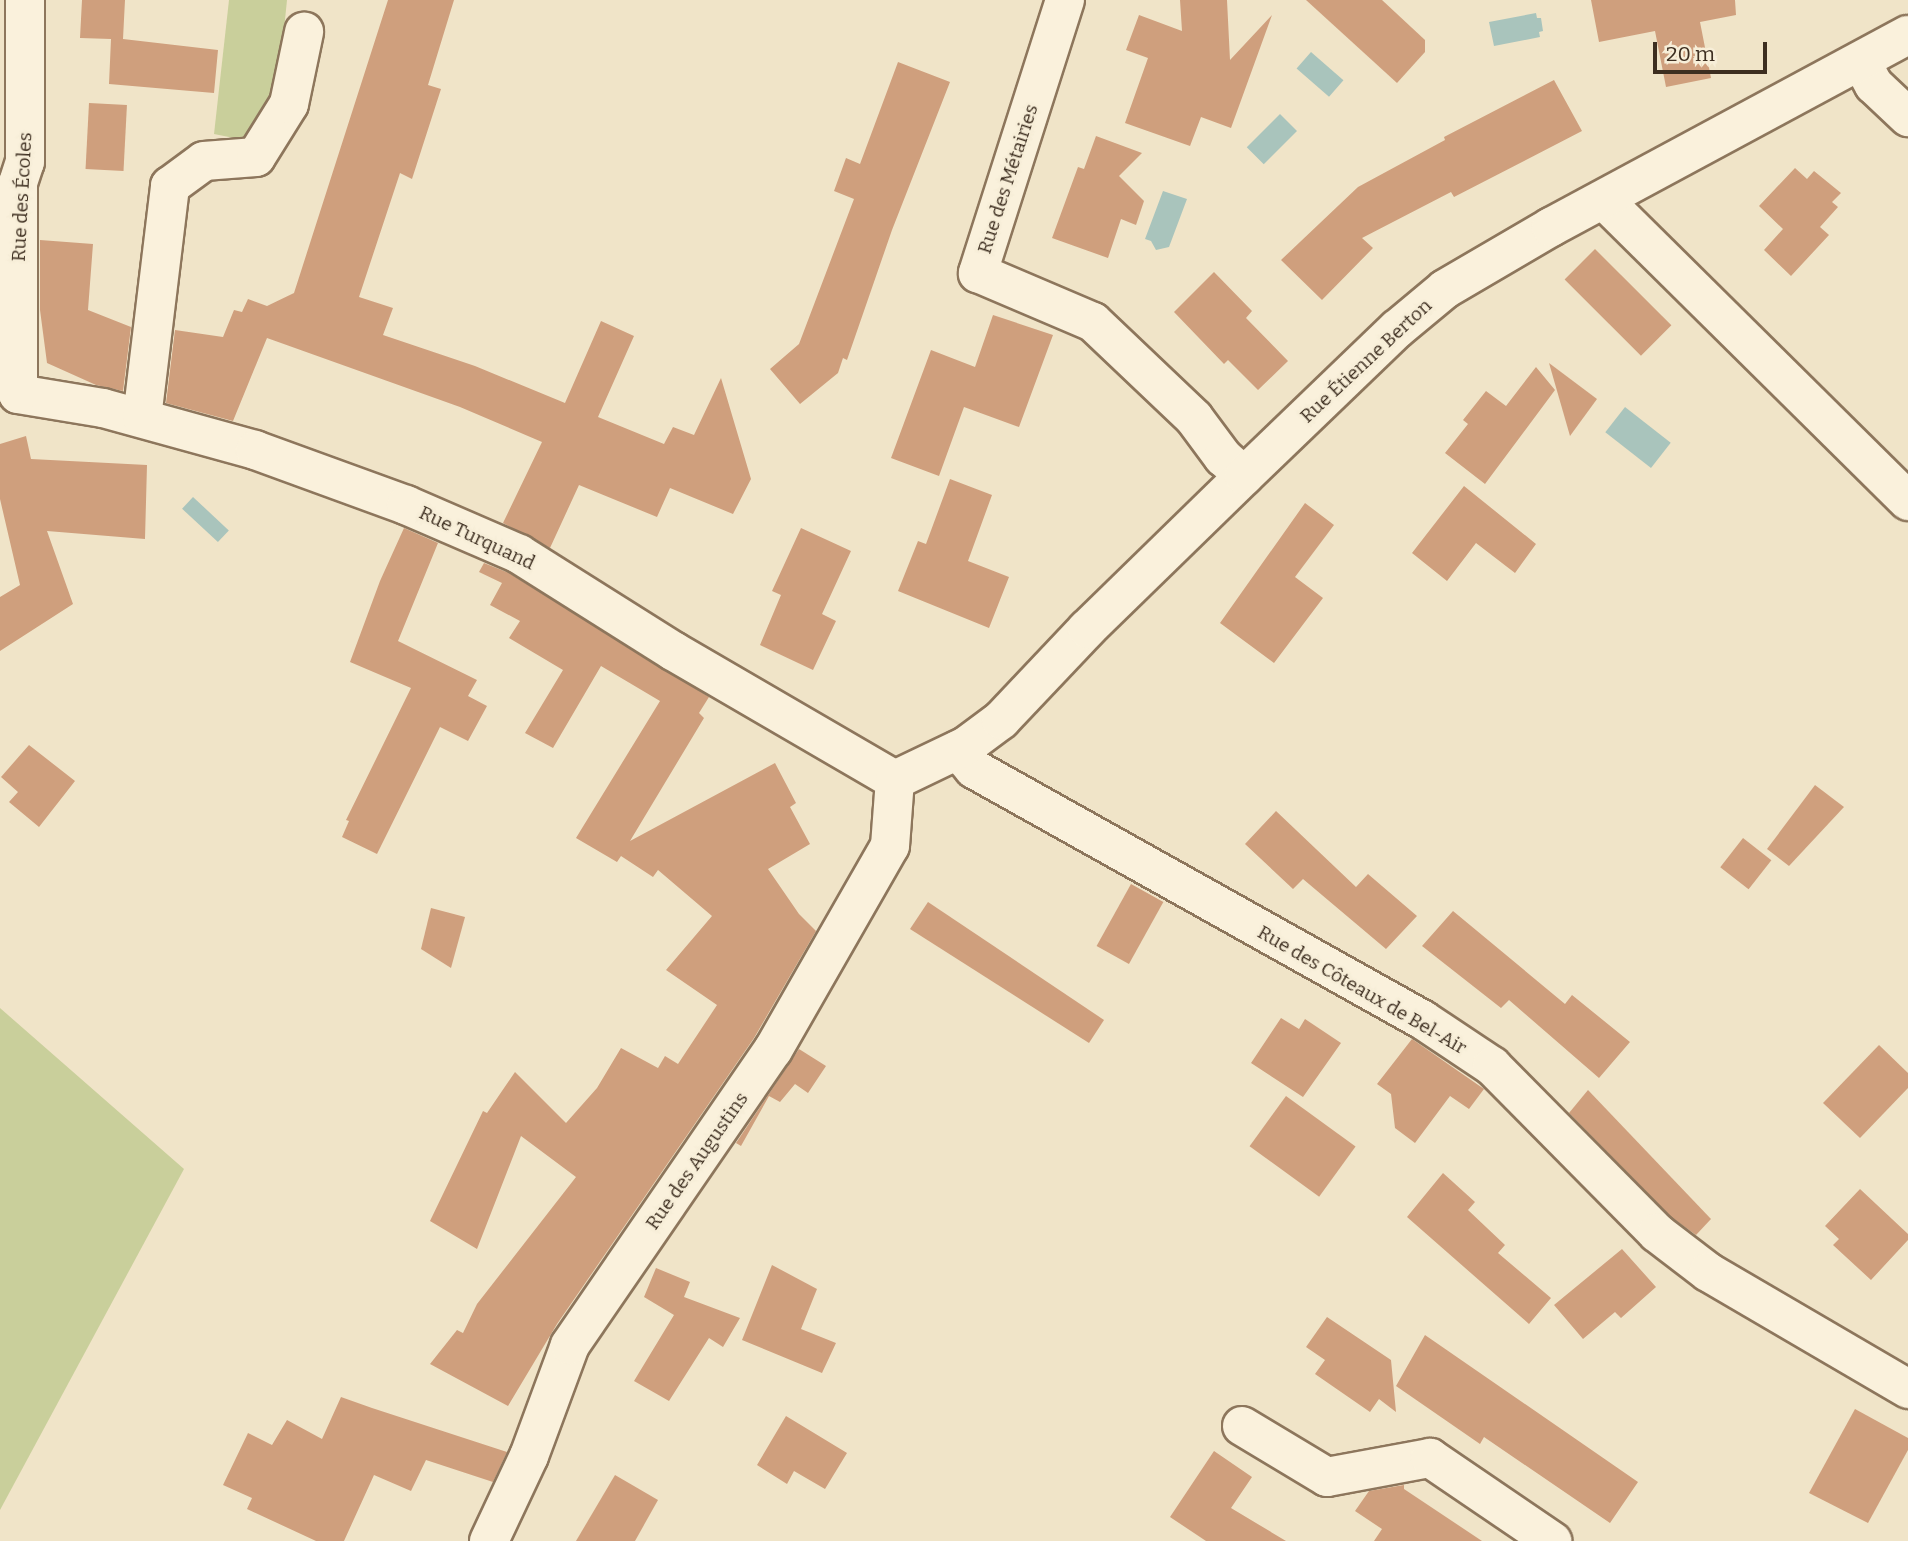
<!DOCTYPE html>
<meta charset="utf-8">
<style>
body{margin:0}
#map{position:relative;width:1908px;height:1541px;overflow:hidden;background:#f0e4c8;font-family:Bitter,serif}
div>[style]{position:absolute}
.green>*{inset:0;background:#c9cf9b}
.water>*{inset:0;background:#a9c4bc;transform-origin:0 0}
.building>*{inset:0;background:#cf9f7d;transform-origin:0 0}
.roads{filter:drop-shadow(2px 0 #8d765c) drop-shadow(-2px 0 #8d765c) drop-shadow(0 2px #8d765c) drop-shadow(0 -2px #8d765c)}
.street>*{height:38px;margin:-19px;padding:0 19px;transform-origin:19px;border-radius:19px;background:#faf1dc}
span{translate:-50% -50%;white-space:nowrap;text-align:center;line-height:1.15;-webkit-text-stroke:5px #f7eed8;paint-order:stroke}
.street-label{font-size:19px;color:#3d2e20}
.scale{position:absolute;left:1653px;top:42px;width:114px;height:32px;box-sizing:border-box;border:4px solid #3d2e20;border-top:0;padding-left:9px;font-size:21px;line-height:24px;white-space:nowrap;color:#3d2e20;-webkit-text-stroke:5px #f7eed8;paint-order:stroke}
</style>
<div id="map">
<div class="green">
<div style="clip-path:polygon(229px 0,287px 0,280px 69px,267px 113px,244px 140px,214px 134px)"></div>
<div style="clip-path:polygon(0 1008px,184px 1169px,0 1510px)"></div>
</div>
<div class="water">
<div style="clip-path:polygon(1536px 13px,1537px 18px,1541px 18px,1543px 31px,1539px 32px,1540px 37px,1494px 46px,1489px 22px)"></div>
<div style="left:1311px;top:52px;width:43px;height:22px;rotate:41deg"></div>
<div style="left:1280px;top:114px;width:24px;height:47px;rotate:45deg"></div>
<div style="clip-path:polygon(1163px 191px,1187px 199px,1169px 247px,1156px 250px,1151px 241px,1145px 239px)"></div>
<div style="left:1625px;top:407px;width:58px;height:32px;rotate:38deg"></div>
<div style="left:193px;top:497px;width:49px;height:16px;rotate:43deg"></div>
</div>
<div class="building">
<div style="clip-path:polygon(82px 0,125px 0,123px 39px,218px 50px,214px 93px,109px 84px,111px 39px,80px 38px)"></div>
<div style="clip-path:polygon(388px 0,454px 0,428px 85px,441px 89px,412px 179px,400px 173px,359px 297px,393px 308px,383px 335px,475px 366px,565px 403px,601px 321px,634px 336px,598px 417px,664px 444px,673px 427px,694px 435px,721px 378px,751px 479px,733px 514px,670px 488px,657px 517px,579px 485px,550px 548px,503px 523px,542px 442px,460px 407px,267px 338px,233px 421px,166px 403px,175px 330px,223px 337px,234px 310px,242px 312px,248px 299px,267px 306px,294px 293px)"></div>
<div style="clip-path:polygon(1180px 0,1227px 0,1230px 60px,1272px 15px,1231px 128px,1201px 117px,1190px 146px,1125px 123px,1148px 58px,1126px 50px,1139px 15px,1182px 31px)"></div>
<div style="clip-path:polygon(1306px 0,1382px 0,1425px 40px,1425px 52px,1397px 83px)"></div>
<div style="clip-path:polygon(1591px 0,1735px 0,1736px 15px,1700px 22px,1711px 78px,1666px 87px,1655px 31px,1599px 42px)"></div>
<div style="clip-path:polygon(898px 62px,950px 82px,892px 230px,847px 360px,843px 358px,838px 373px,800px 404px,770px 369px,799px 344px,854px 199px,834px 191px,846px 158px,860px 164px)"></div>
<div style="clip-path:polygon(1554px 80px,1582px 131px,1454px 197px,1451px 192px,1362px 238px,1373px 248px,1322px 300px,1281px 260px,1358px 187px,1445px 140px,1444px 137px)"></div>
<div style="left:89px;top:103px;width:38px;height:66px;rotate:3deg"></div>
<div style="clip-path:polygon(1096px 136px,1142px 153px,1119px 176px,1144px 201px,1136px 225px,1121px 219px,1108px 258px,1052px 238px,1078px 167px,1084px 169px)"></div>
<div style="clip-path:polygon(1795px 168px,1807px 179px,1814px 171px,1841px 193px,1832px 202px,1838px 207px,1820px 227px,1829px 235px,1791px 276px,1764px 250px,1783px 229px,1759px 206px)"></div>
<div style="clip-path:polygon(40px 240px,93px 244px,88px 310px,131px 327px,123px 391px,96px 385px,47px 363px,40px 310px)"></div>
<div style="left:1595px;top:249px;width:108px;height:43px;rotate:45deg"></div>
<div style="clip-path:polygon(1214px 272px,1252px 311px,1246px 318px,1288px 361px,1258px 390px,1228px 360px,1224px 364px,1174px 312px)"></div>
<div style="clip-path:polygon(993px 315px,1053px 335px,1019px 427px,964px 407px,939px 476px,891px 458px,931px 350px,975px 367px)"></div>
<div style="clip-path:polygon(1549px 363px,1597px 399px,1570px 436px)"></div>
<div style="clip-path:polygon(1536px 367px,1555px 390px,1485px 484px,1445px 453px,1468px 424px,1463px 420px,1486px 391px,1506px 406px)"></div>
<div style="clip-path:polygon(26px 436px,31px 459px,147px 465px,145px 539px,47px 531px,73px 604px,0 651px,0 597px,20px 585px,0 499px,0 444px)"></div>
<div style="clip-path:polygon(950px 479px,992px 495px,968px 561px,1009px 577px,989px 628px,898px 591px,918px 541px,926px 544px)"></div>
<div style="clip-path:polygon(1464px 486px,1536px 544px,1515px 573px,1476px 543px,1447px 581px,1412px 553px)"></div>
<div style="clip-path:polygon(1305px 503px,1334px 525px,1295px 577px,1323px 598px,1274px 663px,1220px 623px)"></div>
<div style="clip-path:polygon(404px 528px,438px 543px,398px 641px,477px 680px,468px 696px,487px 706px,468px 741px,440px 727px,377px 854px,342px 837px,349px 821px,346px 820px,411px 688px,350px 662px,380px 581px)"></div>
<div style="clip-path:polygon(801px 528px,851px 551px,822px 614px,836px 621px,813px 670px,760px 645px,781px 595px,772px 591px)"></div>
<div style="clip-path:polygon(484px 563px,509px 573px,709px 697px,699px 713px,704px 718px,630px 841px,775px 763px,796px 803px,790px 807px,810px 844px,768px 869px,799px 914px,816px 931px,754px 1038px,557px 1324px,508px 1406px,430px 1364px,457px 1330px,463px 1333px,477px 1304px,576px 1177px,521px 1136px,477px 1249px,430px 1221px,483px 1111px,487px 1113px,515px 1072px,566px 1123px,597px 1088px,621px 1048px,658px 1068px,665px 1056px,678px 1064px,717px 1005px,666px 970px,712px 916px,658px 870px,653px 877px,621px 856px,617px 862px,576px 838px,660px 701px,601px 666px,553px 748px,525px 733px,563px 670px,509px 638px,520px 621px,490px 605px,502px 583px,479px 572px)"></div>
<div style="clip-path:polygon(29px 745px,75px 781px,39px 827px,9px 802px,18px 792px,1px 777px)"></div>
<div style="clip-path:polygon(1815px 785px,1844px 807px,1789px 866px,1767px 849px)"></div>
<div style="clip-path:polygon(1276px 811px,1356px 887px,1368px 874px,1417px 916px,1386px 949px,1303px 879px,1293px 889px,1245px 844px)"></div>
<div style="left:1743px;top:838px;width:36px;height:37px;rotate:38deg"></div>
<div style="left:1131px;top:884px;width:37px;height:71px;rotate:29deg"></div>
<div style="clip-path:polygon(928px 902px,1104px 1020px,1089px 1043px,910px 929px)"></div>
<div style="clip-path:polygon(431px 908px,465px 917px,451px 968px,421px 949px)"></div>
<div style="clip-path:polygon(1453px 911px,1565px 1004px,1572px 995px,1630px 1042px,1599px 1078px,1509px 1000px,1501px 1008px,1422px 946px)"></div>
<div style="clip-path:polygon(1281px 1018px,1299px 1029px,1305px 1019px,1341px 1043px,1303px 1097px,1251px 1063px)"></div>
<div style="clip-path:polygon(1412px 1039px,1484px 1089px,1469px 1109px,1450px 1096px,1415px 1143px,1395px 1128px,1391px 1094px,1377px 1084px)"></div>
<div style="clip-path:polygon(1879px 1045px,1908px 1073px,1908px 1088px,1860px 1138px,1823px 1103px)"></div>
<div style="clip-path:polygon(799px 1049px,826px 1066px,808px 1093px,795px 1084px,780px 1102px,769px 1096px,741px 1146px,736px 1143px)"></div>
<div style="clip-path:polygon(1588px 1090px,1711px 1219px,1696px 1235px,1671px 1217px,1569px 1113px)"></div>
<div style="left:1286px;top:1096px;width:86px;height:62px;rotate:36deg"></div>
<div style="clip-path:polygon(1443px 1173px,1475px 1202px,1468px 1210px,1505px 1245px,1498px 1253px,1551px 1298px,1529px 1324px,1407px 1217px)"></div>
<div style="clip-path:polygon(1860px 1189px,1908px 1234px,1908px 1240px,1871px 1280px,1833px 1245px,1839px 1239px,1825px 1226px)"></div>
<div style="clip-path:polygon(1622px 1249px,1656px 1287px,1621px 1318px,1615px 1312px,1583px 1339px,1554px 1305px)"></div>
<div style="clip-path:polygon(772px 1265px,817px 1289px,801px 1329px,836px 1343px,822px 1373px,742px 1340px)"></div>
<div style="clip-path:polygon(656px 1268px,690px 1282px,684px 1297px,740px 1318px,723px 1347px,709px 1338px,669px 1401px,634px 1381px,674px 1315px,644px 1297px)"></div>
<div style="clip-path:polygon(1327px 1317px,1391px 1360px,1396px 1412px,1379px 1399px,1370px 1412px,1315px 1374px,1325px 1360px,1306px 1347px)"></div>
<div style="clip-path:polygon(1425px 1335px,1638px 1482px,1610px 1523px,1484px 1437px,1480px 1444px,1396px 1386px)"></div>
<div style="clip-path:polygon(341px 1397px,372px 1408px,507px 1452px,493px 1482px,426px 1460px,411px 1491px,374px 1475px,344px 1541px,316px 1541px,247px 1509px,252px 1498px,223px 1485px,248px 1433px,272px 1445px,287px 1420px,322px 1439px)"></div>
<div style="clip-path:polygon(1855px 1409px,1908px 1438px,1908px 1450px,1868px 1523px,1809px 1493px)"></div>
<div style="clip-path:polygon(786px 1416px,847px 1453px,825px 1489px,794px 1471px,787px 1484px,757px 1465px)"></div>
<div style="clip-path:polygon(1214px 1451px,1252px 1477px,1231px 1508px,1286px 1541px,1206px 1541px,1170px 1517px)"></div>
<div style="clip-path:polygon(615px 1475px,658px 1500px,635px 1541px,576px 1541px)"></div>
<div style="clip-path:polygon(1404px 1485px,1404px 1489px,1482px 1541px,1374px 1541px,1382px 1529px,1355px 1511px,1369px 1491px)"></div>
</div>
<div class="roads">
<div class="street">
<div style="left:1065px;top:0;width:287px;rotate:107.7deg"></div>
<div style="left:978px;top:273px;width:125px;rotate:23.1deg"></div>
<div style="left:1093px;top:322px;width:139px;rotate:43.5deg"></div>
<div style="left:1194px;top:418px;width:49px;rotate:53.4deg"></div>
<div style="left:1223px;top:457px;width:28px;rotate:42deg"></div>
<div style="left:1861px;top:61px;width:27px;rotate:62deg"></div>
<div style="left:1874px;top:85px;width:47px;rotate:43.3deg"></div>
<div style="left:1604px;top:200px;width:428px;rotate:44.7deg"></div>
<div style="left:18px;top:394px;width:86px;rotate:9.4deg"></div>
<div style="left:103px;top:408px;width:158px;rotate:15.4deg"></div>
<div style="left:255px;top:450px;width:161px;rotate:20deg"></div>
<div style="left:406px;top:505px;width:123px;rotate:23.4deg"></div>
<div style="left:519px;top:554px;width:182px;rotate:32.2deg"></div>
<div style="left:673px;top:651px;width:257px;rotate:30.2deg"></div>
<div style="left:18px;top:394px;width:211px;rotate:-90deg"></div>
<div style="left:18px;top:183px;width:22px;rotate:-72deg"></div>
<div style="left:25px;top:162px;width:162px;rotate:-90deg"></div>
<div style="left:142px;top:418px;width:234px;rotate:-83.1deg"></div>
<div style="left:170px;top:186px;width:42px;rotate:-36.3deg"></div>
<div style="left:204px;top:161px;width:52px;rotate:-4.4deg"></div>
<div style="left:256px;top:157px;width:62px;rotate:-58.1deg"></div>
<div style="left:289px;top:104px;width:74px;rotate:-78.2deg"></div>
<div style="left:958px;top:750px;width:25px;rotate:50deg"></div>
<div style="left:974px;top:769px;width:514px;rotate:29.21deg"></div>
<div style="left:1423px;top:1020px;width:83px;rotate:33.7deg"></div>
<div style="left:1492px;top:1066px;width:235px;rotate:45.3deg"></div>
<div style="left:1657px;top:1233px;width:64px;rotate:37.4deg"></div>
<div style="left:1708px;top:1272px;width:232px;rotate:30.3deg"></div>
<div style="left:895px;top:780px;width:79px;rotate:-25.6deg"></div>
<div style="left:966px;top:746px;width:44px;rotate:-36.6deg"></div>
<div style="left:1001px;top:720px;width:125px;rotate:-46.6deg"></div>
<div style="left:1087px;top:629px;width:219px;rotate:-44.3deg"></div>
<div style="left:1244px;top:476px;width:212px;rotate:-43.9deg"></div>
<div style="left:1397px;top:329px;width:62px;rotate:-39.8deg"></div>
<div style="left:1445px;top:289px;width:123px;rotate:-30.3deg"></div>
<div style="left:1551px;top:227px;width:405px;rotate:-28.3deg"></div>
<div style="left:1242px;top:1426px;width:99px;rotate:31deg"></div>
<div style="left:1327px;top:1477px;width:105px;rotate:-10.5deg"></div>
<div style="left:1430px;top:1458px;width:148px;rotate:34.2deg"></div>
<div style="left:489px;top:1541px;width:94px;rotate:-64.8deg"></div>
<div style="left:529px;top:1456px;width:118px;rotate:-69.7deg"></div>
<div style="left:570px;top:1345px;width:358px;rotate:-55.5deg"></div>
<div style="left:773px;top:1050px;width:235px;rotate:-60.2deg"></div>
<div style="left:890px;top:846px;width:66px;rotate:-85.7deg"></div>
</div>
</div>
<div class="street-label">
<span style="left:1008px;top:179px;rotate:-72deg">Rue des Métairies</span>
<span style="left:22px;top:197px;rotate:-87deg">Rue des Écoles</span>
<span style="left:1366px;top:361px;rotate:-43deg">Rue Étienne Berton</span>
<span style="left:477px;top:538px;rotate:25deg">Rue Turquand</span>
<span style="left:1362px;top:990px;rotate:30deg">Rue des Côteaux de Bel-Air</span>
<span style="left:697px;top:1161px;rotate:-55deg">Rue des Augustins</span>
</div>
<div class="scale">20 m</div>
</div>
